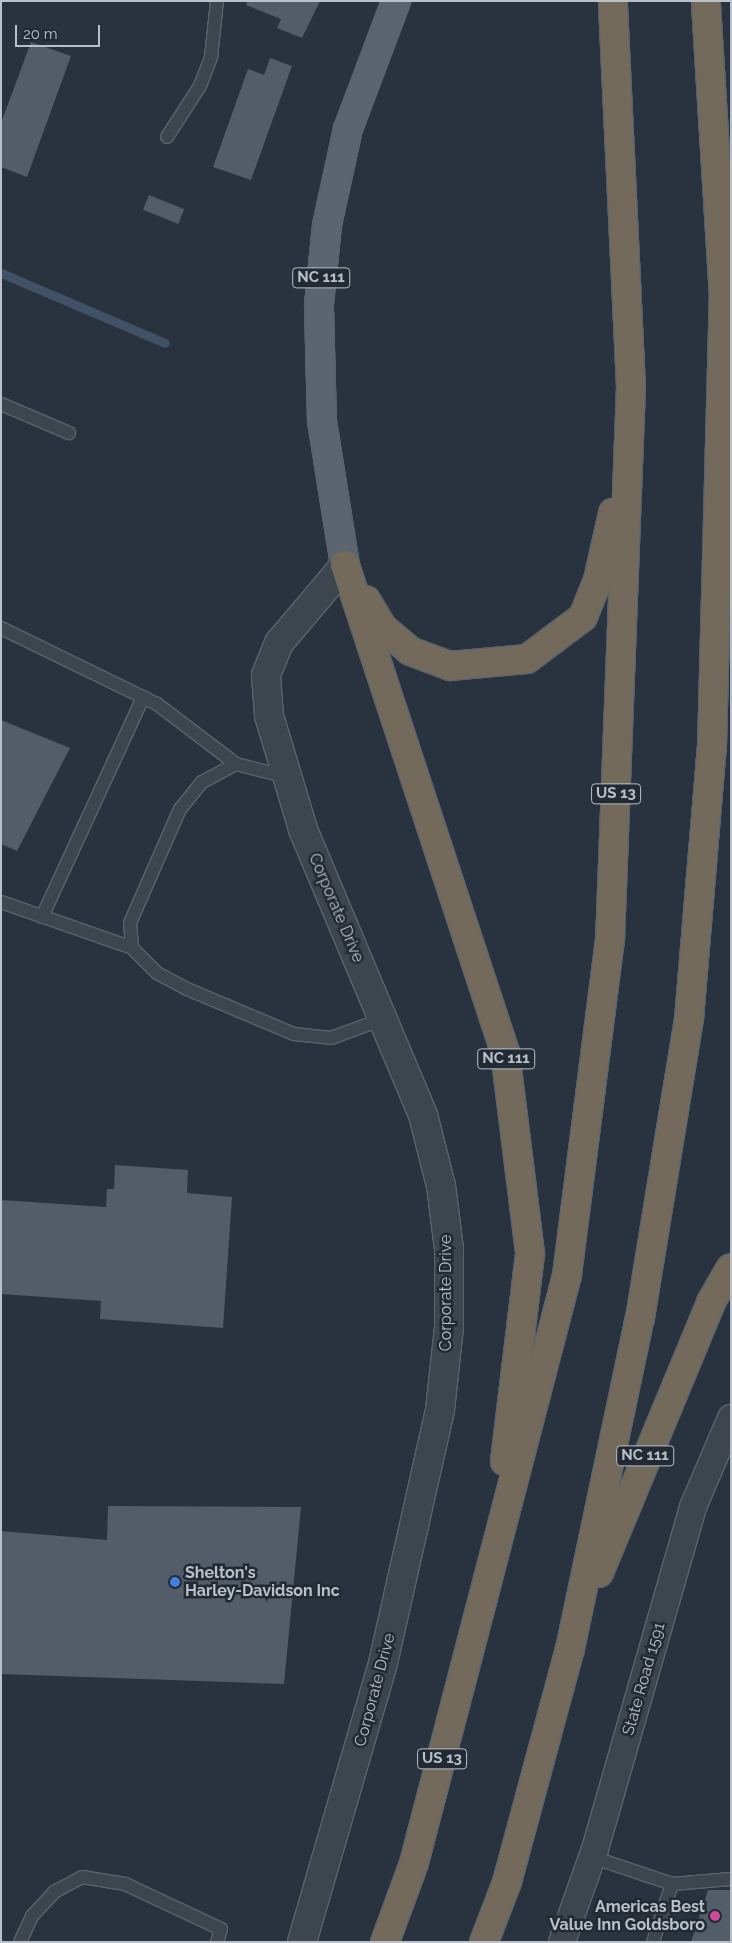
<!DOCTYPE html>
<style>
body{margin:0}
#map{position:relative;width:732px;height:1943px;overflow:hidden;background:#29333f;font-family:Raleway,sans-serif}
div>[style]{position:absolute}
.stream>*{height:9px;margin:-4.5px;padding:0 4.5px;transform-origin:4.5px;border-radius:4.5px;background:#415166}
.building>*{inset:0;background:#535c69;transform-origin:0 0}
.roads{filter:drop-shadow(1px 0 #5b636c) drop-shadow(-1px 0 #5b636c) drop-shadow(0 1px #5b636c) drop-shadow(0 -1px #5b636c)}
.service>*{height:12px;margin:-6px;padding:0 6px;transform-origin:6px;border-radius:6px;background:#3d454f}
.minor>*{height:26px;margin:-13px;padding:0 13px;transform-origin:13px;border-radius:13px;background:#3d454f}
.tertiary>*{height:28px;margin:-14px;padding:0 14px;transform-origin:14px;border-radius:14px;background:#3d454f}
.primary>*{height:28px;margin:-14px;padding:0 14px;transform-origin:14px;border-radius:14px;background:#5b646f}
.motorway>*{height:28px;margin:-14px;padding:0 14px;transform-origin:14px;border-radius:14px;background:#746a5b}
.dots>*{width:14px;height:14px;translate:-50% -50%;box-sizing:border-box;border:2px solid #222a34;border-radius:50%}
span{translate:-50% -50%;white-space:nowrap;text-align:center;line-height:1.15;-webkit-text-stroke:5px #222a34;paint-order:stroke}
.shield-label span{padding:1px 4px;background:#222a34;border:1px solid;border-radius:4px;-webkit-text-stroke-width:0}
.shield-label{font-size:15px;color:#bac0c9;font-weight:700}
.street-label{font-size:16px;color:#bac0c9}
.poi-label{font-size:16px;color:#bac0c9;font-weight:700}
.left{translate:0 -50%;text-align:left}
.right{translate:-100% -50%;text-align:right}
.frame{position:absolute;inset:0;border:2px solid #bac0c9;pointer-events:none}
.scale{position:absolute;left:15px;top:25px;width:85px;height:22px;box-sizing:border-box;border:2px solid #bac0c9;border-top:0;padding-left:6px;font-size:15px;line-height:18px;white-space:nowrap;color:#bac0c9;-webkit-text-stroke:4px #222a34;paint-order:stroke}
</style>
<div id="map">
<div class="stream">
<div style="left:1px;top:273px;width:178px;rotate:23.1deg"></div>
</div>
<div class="building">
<div style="clip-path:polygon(247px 1px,320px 1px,302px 38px,277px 28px,281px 19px,246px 5px)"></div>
<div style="clip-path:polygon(31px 42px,71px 56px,27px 177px,1px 167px,1px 123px)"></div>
<div style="clip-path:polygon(270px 58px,292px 66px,251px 180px,213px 167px,248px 69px,264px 75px)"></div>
<div style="left:149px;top:195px;width:38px;height:16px;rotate:22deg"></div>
<div style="clip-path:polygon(1px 720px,70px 748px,17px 851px,1px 844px)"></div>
<div style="clip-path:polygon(115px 1165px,188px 1170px,187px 1193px,232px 1197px,223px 1328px,100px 1319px,101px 1301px,1px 1294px,1px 1200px,106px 1207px,107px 1189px,114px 1189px)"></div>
<div style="clip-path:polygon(108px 1506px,301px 1507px,284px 1684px,1px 1674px,1px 1531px,107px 1540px)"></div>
<div style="clip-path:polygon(708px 1890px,731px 1890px,731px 1942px,691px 1942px)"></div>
</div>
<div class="roads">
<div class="service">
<div style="left:167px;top:137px;width:61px;rotate:-57.1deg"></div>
<div style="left:200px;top:86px;width:31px;rotate:-69deg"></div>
<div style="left:211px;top:57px;width:56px;rotate:-83.9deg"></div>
<div style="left:1px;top:404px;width:74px;rotate:23.1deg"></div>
<div style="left:1px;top:628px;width:174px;rotate:26deg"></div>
<div style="left:157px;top:704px;width:99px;rotate:37.2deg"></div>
<div style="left:287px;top:777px;width:53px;rotate:-165.7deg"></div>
<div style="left:236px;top:764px;width:38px;rotate:152deg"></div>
<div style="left:202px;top:782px;width:35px;rotate:129deg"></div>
<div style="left:180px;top:809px;width:124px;rotate:113.7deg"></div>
<div style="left:130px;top:923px;width:25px;rotate:85deg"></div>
<div style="left:132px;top:948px;width:35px;rotate:45deg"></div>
<div style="left:157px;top:973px;width:34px;rotate:28deg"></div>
<div style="left:187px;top:989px;width:116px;rotate:22.8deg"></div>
<div style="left:294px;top:1034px;width:37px;rotate:6deg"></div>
<div style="left:331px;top:1038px;width:55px;rotate:-20.1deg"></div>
<div style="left:1px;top:902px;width:139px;rotate:19.3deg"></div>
<div style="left:42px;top:917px;width:242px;rotate:-65.3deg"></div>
<div style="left:592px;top:1857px;width:84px;rotate:18.6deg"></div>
<div style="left:672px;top:1884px;width:59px;rotate:-4.8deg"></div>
<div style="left:20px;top:1942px;width:29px;rotate:-65deg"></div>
<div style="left:32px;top:1916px;width:33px;rotate:-47deg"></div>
<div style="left:54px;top:1892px;width:32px;rotate:-28deg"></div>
<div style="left:82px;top:1877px;width:44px;rotate:9.2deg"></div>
<div style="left:125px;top:1884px;width:106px;rotate:25.1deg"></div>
<div style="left:221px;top:1929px;width:14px;rotate:107deg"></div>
<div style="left:653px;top:1942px;width:61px;rotate:-71.9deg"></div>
</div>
<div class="minor">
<div style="left:562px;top:1942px;width:99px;rotate:-70.5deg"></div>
<div style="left:595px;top:1849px;width:356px;rotate:-74deg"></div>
<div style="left:693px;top:1507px;width:97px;rotate:-66.9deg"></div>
</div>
<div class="tertiary">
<div style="left:302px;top:1942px;width:291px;rotate:-73.8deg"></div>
<div style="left:383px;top:1663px;width:259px;rotate:-77.3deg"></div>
<div style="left:440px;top:1410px;width:83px;rotate:-83.8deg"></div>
<div style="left:449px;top:1327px;width:78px;rotate:-90deg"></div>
<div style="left:449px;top:1249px;width:64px;rotate:-97.2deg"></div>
<div style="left:441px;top:1186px;width:73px;rotate:-104.2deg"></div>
<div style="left:423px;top:1115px;width:310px;rotate:-112.8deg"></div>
<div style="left:303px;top:829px;width:118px;rotate:-106.7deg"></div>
<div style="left:269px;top:716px;width:41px;rotate:-94.2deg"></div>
<div style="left:266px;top:675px;width:35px;rotate:-68deg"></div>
<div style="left:279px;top:643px;width:102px;rotate:-49.8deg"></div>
</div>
<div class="primary">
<div style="left:345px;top:565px;width:145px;rotate:-99.1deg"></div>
<div style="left:322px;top:422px;width:118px;rotate:-91.5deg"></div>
<div style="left:319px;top:304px;width:79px;rotate:-84.2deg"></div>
<div style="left:327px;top:225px;width:98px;rotate:-77.7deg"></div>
<div style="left:348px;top:129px;width:137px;rotate:-69.4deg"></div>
</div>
<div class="motorway">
<div style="left:345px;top:565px;width:513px;rotate:71.81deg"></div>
<div style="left:505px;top:1052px;width:204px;rotate:82.9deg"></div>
<div style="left:530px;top:1254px;width:209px;rotate:96.9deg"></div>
<div style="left:366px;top:600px;width:33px;rotate:59deg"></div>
<div style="left:383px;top:628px;width:35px;rotate:40deg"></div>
<div style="left:410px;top:651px;width:43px;rotate:20.6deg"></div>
<div style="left:450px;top:666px;width:77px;rotate:-5.2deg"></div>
<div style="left:527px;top:659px;width:70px;rotate:-36.9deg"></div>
<div style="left:583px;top:617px;width:40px;rotate:-68deg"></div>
<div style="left:598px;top:580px;width:69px;rotate:-77.4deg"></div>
<div style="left:599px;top:1573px;width:293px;rotate:-67.5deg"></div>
<div style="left:711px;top:1302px;width:39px;rotate:-60deg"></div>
<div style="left:385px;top:1942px;width:84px;rotate:-69.8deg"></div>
<div style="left:414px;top:1863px;width:608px;rotate:-75.41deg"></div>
<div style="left:567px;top:1275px;width:337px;rotate:-82.7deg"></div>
<div style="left:610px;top:941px;width:554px;rotate:-87.83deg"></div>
<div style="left:631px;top:387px;width:386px;rotate:-92.7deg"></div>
<div style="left:484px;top:1942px;width:64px;rotate:-69deg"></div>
<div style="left:507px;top:1882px;width:241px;rotate:-74.9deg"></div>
<div style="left:570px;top:1649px;width:338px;rotate:-78.1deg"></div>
<div style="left:640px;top:1318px;width:303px;rotate:-80.7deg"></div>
<div style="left:689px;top:1019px;width:273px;rotate:-85.2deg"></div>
<div style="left:712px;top:747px;width:449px;rotate:-88.5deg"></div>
<div style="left:724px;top:298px;width:298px;rotate:-93.5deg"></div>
</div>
</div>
<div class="dots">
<div style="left:175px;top:1582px;background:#3f7fe0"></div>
<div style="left:715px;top:1916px;background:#d1479c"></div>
</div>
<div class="shield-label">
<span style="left:321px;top:278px">NC 111</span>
<span style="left:616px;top:794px">US 13</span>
<span style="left:506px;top:1059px">NC 111</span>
<span style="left:645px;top:1456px">NC 111</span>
<span style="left:442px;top:1759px">US 13</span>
</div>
<div class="street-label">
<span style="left:336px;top:908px;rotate:67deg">Corporate Drive</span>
<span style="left:446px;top:1293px;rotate:-90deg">Corporate Drive</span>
<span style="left:644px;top:1679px;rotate:-74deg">State Road 1591</span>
<span style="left:375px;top:1690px;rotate:-75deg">Corporate Drive</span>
</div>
<div class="poi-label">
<span class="left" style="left:185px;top:1582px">Shelton's<br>Harley-Davidson Inc</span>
<span class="right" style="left:705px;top:1916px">Americas Best<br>Value Inn Goldsboro</span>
</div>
<div class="frame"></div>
<div class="scale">20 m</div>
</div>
